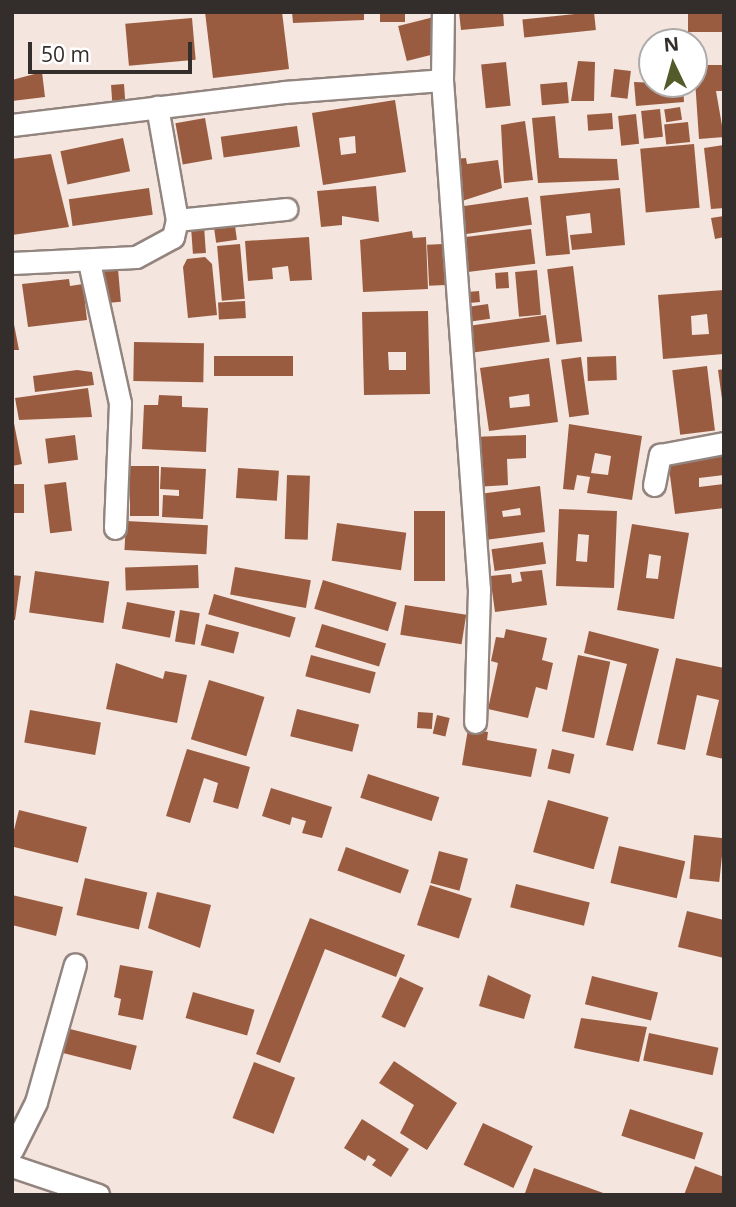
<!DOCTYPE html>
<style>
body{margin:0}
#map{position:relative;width:736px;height:1207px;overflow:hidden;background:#f4e5de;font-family:"Open Sans",sans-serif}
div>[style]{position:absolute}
.building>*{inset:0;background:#9a5c40;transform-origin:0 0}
.roads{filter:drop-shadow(2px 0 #92847e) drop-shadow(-2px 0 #92847e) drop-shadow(0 2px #92847e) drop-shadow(0 -2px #92847e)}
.street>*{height:21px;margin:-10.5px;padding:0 10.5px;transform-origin:10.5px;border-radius:10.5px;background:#fff}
span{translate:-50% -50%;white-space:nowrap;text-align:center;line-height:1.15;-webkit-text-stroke:7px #fff;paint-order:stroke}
.frame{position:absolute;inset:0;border:14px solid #332e2b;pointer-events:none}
.north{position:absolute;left:638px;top:28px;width:70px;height:70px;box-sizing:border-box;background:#fff;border:2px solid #adabaa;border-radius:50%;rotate:355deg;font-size:19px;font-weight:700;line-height:28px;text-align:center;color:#332e2b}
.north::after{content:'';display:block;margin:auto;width:24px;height:32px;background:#545b2a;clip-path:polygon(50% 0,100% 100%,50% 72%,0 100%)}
.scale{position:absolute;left:28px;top:42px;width:164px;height:32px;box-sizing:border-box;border:4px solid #332e2b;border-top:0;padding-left:9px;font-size:21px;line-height:24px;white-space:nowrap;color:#332e2b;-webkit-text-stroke:5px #fff;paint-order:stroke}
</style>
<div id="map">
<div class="building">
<div style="clip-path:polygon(205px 12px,282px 12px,289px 69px,213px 78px)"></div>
<div style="clip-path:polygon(292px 12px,364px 12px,364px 20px,293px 23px)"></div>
<div style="left:380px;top:12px;width:25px;height:10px"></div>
<div style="clip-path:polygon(459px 12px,503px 12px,504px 26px,461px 30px)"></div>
<div style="left:594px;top:12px;width:18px;height:72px;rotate:84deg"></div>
<div style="left:724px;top:12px;width:20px;height:36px;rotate:90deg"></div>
<div style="left:434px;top:17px;width:36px;height:37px;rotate:76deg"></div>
<div style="left:192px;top:18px;width:42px;height:67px;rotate:85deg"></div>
<div style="clip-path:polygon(578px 61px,595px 62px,594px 101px,571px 101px)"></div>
<div style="left:506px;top:62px;width:44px;height:25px;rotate:84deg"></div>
<div style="clip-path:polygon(694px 65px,724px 65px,724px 91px,716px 91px,724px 137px,699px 139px)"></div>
<div style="left:614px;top:69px;width:17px;height:28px;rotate:7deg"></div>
<div style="clip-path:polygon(42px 72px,45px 97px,12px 101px,12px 80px)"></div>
<div style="left:567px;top:82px;width:21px;height:27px;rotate:85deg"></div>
<div style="clip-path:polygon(634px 82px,683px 84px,684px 102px,636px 106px)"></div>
<div style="left:124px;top:84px;width:16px;height:13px;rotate:86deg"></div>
<div style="clip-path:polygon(evenodd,395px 100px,406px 172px,323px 185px,312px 113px,395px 100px,355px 136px,356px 153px,341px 155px,339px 138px,355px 136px)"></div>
<div style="left:680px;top:107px;width:13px;height:16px;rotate:81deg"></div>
<div style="left:660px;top:109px;width:28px;height:19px;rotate:84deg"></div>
<div style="left:612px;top:113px;width:16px;height:25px;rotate:86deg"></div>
<div style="left:636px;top:114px;width:30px;height:18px;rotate:84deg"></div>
<div style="clip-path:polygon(555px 116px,559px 158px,617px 159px,619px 180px,538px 183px,532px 118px)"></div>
<div style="left:205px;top:118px;width:42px;height:30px;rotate:80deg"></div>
<div style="clip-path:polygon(525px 121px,533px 180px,504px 183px,501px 125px)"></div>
<div style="left:688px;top:122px;width:20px;height:24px;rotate:84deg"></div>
<div style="left:297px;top:126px;width:21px;height:77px;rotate:82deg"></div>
<div style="left:123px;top:138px;width:34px;height:64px;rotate:78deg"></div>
<div style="left:694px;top:144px;width:64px;height:54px;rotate:85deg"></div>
<div style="clip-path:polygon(724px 145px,724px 208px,711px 209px,704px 148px)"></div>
<div style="clip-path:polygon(51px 154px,69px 227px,12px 235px,12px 159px)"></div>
<div style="clip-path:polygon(466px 158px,467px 164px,498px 160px,502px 188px,459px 202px,455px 159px)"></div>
<div style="clip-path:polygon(376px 186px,379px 222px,342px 216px,342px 225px,321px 227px,317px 191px)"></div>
<div style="left:149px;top:188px;width:27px;height:81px;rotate:82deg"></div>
<div style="clip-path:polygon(620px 188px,625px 245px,572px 250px,570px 235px,592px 233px,590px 213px,566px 216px,570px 254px,546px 256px,540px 196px)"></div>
<div style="left:528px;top:197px;width:28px;height:77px;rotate:82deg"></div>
<div style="clip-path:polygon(724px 216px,724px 237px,715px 239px,711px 218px)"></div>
<div style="left:204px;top:226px;width:27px;height:13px;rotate:86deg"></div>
<div style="left:235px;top:226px;width:14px;height:21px;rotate:82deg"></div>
<div style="left:531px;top:229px;width:35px;height:76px;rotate:83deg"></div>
<div style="clip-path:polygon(412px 231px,413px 238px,426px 237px,428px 289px,363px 292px,360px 240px)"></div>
<div style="clip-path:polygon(309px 237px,312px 280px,290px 281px,288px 266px,272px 268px,273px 279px,248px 281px,245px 241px)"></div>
<div style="left:240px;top:244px;width:55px;height:23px;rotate:85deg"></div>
<div style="left:443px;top:244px;width:41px;height:16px;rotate:87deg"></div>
<div style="clip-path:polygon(205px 257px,212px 264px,217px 315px,188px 318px,183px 267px,187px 259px)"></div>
<div style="left:573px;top:266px;width:76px;height:26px;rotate:83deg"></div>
<div style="left:118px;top:269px;width:33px;height:17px;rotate:85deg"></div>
<div style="left:537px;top:270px;width:45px;height:22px;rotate:85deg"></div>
<div style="left:508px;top:272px;width:16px;height:13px;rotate:86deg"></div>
<div style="clip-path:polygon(69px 279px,70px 286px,83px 284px,87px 320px,28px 327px,22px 284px)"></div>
<div style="clip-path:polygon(evenodd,724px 290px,724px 354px,663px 359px,658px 295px,724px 290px,707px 314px,709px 334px,692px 335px,691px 316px,707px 314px)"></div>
<div style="left:479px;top:291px;width:11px;height:17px;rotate:85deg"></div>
<div style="left:245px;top:301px;width:17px;height:27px;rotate:87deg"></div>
<div style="left:488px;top:304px;width:15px;height:21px;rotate:82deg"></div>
<div style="clip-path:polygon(evenodd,428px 311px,430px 394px,364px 395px,362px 312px,428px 311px,388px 352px,406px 352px,406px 370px,389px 370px,388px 352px)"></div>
<div style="clip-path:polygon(12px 314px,19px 350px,12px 350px)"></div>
<div style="left:546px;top:315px;width:27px;height:77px;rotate:82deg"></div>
<div style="left:134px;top:342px;width:70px;height:39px;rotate:1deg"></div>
<div style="left:214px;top:356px;width:79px;height:20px"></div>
<div style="left:616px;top:356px;width:24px;height:29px;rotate:88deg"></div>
<div style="left:581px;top:357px;width:58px;height:20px;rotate:82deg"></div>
<div style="clip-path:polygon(evenodd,549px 358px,558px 422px,489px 431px,480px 368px,549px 358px,529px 394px,530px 406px,510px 408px,509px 397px,529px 394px)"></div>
<div style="left:707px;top:366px;width:65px;height:35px;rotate:83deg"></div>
<div style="clip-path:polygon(724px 369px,724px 398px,722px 399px,718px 370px)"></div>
<div style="clip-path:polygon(77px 370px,92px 372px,94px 385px,35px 392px,33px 376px)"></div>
<div style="clip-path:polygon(88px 388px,92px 417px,19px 420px,15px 398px)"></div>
<div style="clip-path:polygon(159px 395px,182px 396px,182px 407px,208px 408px,206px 452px,142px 449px,144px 405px,158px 405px)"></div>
<div style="clip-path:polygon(12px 413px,22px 464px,12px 466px)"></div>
<div style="clip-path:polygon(evenodd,569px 424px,642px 436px,632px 500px,587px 493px,590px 477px,577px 475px,574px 490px,563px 489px,569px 424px,595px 453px,611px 456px,608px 475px,591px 473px,595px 453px)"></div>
<div style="left:75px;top:435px;width:25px;height:30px;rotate:83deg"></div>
<div style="clip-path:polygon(526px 435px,526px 458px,507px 459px,508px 485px,475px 487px,473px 437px)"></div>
<div style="clip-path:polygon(724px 453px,724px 475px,699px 478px,699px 487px,724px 484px,724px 508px,675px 514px,668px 460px)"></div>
<div style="left:130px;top:466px;width:29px;height:50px"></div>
<div style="clip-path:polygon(161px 467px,206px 469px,203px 519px,162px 517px,163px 495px,179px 496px,179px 490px,160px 489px)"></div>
<div style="left:238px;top:468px;width:41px;height:30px;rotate:4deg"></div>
<div style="left:287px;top:475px;width:23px;height:64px;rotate:2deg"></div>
<div style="left:66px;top:482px;width:49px;height:22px;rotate:83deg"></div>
<div style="left:12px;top:484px;width:12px;height:29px"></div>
<div style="clip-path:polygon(evenodd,540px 486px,545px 532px,485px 540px,479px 494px,540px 486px,520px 508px,521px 515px,503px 517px,502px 511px,520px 508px)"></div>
<div style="clip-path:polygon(evenodd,559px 509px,617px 511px,614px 588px,556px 586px,559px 509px,578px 534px,589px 535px,587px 562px,576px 561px,578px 534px)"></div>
<div style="left:414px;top:511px;width:31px;height:70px"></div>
<div style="left:126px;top:521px;width:82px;height:29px;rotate:3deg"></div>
<div style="left:337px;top:523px;width:70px;height:38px;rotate:8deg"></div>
<div style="clip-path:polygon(evenodd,632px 524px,689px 533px,674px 619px,617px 610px,632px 524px,649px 554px,661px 556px,658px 579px,646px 578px,649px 554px)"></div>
<div style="left:543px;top:542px;width:22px;height:52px;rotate:82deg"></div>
<div style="left:198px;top:565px;width:23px;height:73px;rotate:88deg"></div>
<div style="left:235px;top:567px;width:77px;height:28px;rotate:10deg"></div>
<div style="clip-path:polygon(542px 570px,547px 605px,495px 612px,490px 576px,511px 574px,512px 583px,522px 581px,520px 572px)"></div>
<div style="left:35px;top:571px;width:75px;height:42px;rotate:8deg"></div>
<div style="clip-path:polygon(12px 575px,21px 576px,15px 620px,12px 620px)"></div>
<div style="left:323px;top:580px;width:77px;height:30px;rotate:17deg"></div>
<div style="left:214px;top:594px;width:85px;height:21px;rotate:16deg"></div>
<div style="left:127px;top:602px;width:49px;height:27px;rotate:11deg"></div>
<div style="left:405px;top:605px;width:62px;height:30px;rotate:9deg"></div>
<div style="left:180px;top:610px;width:20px;height:32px;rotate:9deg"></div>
<div style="left:206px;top:624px;width:34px;height:22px;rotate:14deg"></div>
<div style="left:322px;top:624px;width:67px;height:24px;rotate:17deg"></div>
<div style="clip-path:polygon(506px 629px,547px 638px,542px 660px,553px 663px,547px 690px,536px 687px,528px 718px,488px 709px,498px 663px,491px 661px,496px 637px,504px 638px)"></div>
<div style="clip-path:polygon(589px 631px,659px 649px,633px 751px,606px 745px,627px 664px,584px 653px)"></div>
<div style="left:311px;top:655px;width:67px;height:22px;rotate:15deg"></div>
<div style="left:578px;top:655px;width:33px;height:78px;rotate:12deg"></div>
<div style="clip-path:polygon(676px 658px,724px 668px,724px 759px,706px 755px,719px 700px,697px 695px,685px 750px,657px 744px)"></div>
<div style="clip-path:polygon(116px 663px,163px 679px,165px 671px,187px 675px,177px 723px,106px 709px)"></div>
<div style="left:209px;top:680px;width:58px;height:62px;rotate:17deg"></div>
<div style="left:297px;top:709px;width:64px;height:28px;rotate:14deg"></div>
<div style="left:30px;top:710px;width:72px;height:33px;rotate:10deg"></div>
<div style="left:418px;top:712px;width:15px;height:16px;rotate:4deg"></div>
<div style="left:437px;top:715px;width:13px;height:19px;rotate:13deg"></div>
<div style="clip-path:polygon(468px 729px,488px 732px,487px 740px,537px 749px,531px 777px,462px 765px)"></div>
<div style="clip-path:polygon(187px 749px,250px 767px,238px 809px,213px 802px,218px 783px,204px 778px,190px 823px,166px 816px)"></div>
<div style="left:552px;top:749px;width:23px;height:20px;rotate:13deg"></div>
<div style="left:368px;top:774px;width:75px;height:25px;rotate:18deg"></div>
<div style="clip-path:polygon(271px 788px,332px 807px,322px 838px,302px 833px,306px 821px,292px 817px,290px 825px,262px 816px)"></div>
<div style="left:548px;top:800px;width:63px;height:54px;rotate:16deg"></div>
<div style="left:19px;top:810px;width:70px;height:37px;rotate:14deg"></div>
<div style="left:694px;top:835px;width:30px;height:44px;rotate:6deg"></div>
<div style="left:619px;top:846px;width:68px;height:38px;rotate:13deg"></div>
<div style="left:346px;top:847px;width:67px;height:25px;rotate:20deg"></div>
<div style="left:439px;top:851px;width:30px;height:33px;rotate:15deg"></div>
<div style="left:85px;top:878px;width:64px;height:38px;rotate:13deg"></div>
<div style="left:516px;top:884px;width:76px;height:24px;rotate:14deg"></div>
<div style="left:430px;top:885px;width:44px;height:42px;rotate:18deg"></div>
<div style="clip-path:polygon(157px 892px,211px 905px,200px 948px,148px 928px)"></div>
<div style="clip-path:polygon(12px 895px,63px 907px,56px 936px,12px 925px)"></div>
<div style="clip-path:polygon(687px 911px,724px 920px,724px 958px,678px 947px)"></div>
<div style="clip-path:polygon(310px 918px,405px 955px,396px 977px,325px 949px,280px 1063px,256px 1054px)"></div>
<div style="clip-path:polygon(120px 965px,153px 971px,143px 1020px,118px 1015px,121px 999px,114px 997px)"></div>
<div style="clip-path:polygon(488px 975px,531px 995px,524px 1019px,479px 1006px)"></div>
<div style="left:592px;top:976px;width:68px;height:29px;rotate:14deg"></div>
<div style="left:400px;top:977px;width:26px;height:44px;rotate:25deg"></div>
<div style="left:193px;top:992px;width:64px;height:27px;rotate:16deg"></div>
<div style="clip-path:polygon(581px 1018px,647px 1027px,639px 1062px,574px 1048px)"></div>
<div style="left:66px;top:1028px;width:73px;height:25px;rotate:14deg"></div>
<div style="left:649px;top:1033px;width:71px;height:28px;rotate:12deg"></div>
<div style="clip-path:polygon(394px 1061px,457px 1103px,427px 1150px,400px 1133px,414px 1105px,379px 1083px)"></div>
<div style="left:254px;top:1062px;width:44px;height:60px;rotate:21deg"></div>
<div style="left:630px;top:1109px;width:77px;height:28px;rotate:18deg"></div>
<div style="clip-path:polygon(362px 1119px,409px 1149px,391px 1177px,372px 1165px,376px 1160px,368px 1155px,365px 1161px,344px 1148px)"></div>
<div style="left:483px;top:1123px;width:55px;height:46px;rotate:25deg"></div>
<div style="clip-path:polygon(695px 1166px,724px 1177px,724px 1195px,684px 1195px)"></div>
<div style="clip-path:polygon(534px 1168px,606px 1194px,606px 1195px,525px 1193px)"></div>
</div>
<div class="roads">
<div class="street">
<div style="left:442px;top:80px;width:68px;rotate:-89.2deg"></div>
<div style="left:12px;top:125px;width:274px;rotate:-6.9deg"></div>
<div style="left:284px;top:92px;width:158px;rotate:-4.3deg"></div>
<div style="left:442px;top:80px;width:511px;rotate:85.85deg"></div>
<div style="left:479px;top:590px;width:132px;rotate:91.7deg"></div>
<div style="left:177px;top:220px;width:110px;rotate:-5.8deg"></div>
<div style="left:89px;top:262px;width:144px;rotate:77.6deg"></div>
<div style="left:120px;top:403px;width:125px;rotate:92.3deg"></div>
<div style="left:12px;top:263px;width:124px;rotate:-2.8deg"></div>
<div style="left:136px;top:257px;width:42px;rotate:-28.4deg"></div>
<div style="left:173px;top:237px;width:17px;rotate:-77deg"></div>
<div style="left:177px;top:220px;width:115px;rotate:-100deg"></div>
<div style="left:654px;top:485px;width:31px;rotate:-79deg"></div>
<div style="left:660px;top:455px;width:65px;rotate:-10.6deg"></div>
<div style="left:12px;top:1150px;width:54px;rotate:-63.4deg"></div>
<div style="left:36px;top:1102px;width:143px;rotate:-74.2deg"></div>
<div style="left:12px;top:1166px;width:91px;rotate:18.6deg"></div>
</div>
</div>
<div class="frame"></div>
<div class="north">N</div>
<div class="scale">50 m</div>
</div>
